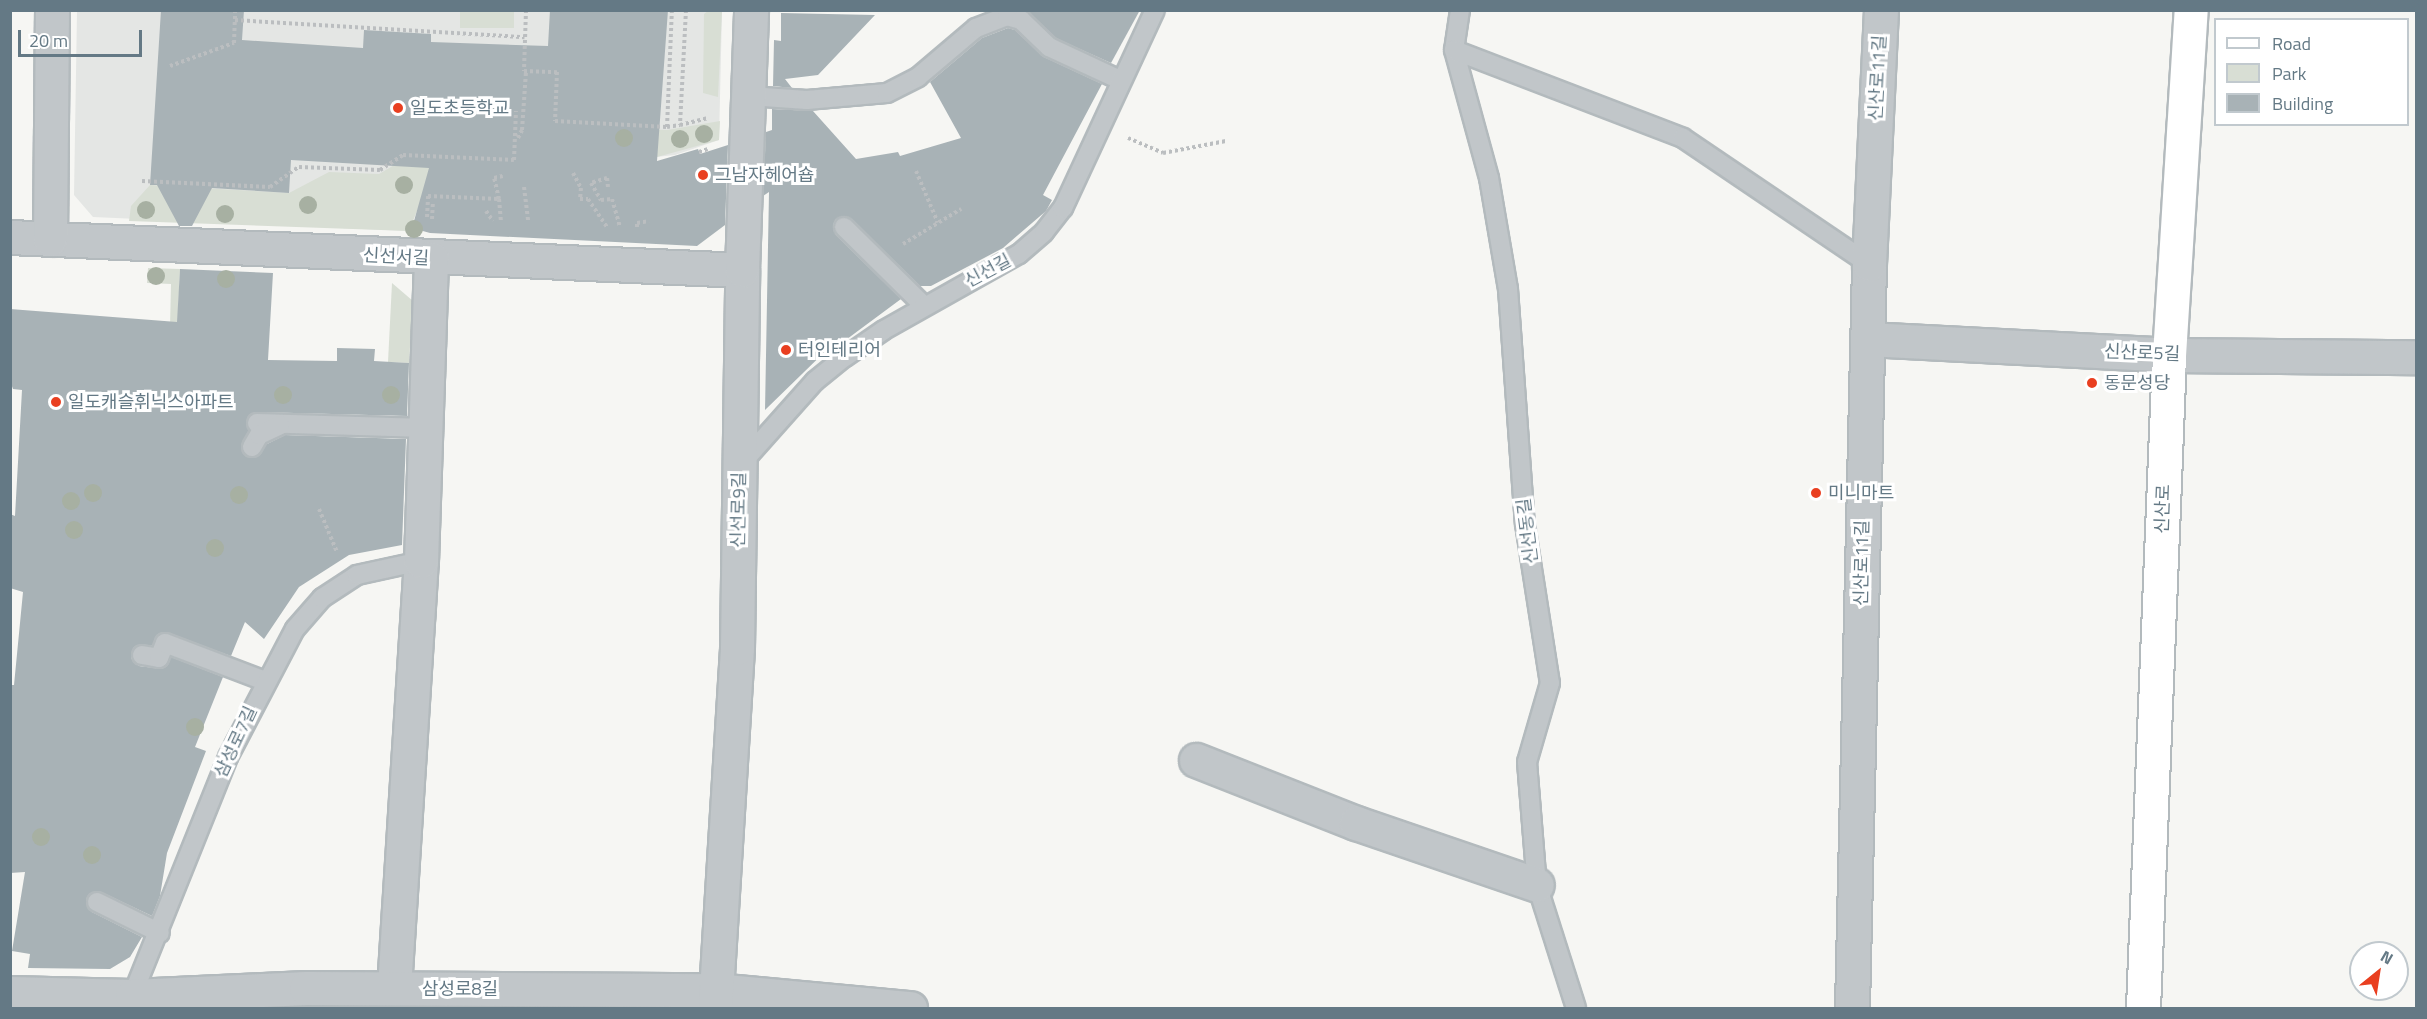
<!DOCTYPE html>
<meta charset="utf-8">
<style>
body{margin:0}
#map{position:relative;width:2427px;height:1019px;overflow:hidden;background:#f6f6f3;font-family:"Titillium Web","Noto Sans KR",sans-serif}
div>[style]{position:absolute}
.built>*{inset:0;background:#e4e6e4}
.green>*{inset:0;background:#d8ded4;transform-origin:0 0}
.building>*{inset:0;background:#a8b2b6}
.path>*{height:4px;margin-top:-2px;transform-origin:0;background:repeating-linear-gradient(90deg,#bbbec0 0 3px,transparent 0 6px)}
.roads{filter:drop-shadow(2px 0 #b3babd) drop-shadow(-2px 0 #b3babd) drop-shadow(0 2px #b3babd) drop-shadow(0 -2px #b3babd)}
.lane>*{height:18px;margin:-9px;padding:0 9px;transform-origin:9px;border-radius:9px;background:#c1c6c9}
.street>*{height:33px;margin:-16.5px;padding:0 16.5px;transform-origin:16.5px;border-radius:16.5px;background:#c1c6c9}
.secondary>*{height:33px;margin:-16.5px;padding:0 16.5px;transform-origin:16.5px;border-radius:16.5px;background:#fff}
.trees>*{width:18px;height:18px;margin:-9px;border-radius:50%;background:#a7b0a2}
.dots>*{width:16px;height:16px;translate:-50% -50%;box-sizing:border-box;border:3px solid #fff;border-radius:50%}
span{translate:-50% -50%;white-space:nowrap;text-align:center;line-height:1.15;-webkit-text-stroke:6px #fff;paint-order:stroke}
.street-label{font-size:18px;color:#647985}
.poi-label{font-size:18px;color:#647985}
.left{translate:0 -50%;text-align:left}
.frame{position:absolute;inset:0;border:12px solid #647985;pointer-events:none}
.legend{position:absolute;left:2214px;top:18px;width:195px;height:108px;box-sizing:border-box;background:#fff;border:2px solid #c1c9ce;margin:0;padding:8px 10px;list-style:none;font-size:18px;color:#647985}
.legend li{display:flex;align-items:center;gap:12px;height:30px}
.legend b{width:30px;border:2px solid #c1c9ce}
.north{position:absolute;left:2349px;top:941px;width:60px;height:60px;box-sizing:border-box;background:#fff;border:2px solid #c1c9ce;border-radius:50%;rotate:30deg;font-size:16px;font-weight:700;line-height:24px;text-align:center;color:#647985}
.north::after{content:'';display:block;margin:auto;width:21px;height:27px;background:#e93f20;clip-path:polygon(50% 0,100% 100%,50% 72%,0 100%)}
.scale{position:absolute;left:18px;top:30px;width:124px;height:27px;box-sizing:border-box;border:3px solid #647985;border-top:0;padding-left:8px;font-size:18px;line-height:21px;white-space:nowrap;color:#647985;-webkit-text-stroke:4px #fff;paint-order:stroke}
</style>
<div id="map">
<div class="built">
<div style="clip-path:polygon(77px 11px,722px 11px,719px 140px,675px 155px,429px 180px,409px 231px,93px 217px,74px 195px)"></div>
</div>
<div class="green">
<div style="left:460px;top:11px;width:54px;height:17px"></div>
<div style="clip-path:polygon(708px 11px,722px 11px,718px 97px,703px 93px,704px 14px)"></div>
<div style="clip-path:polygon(720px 121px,719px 140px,617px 168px,547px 125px,667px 130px)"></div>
<div style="clip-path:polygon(485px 163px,429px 180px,409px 231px,129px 221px,131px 206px,150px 185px,289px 193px,329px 172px,379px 174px,396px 164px)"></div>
<div style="clip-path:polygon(148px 268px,180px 269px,177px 339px,170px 327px,171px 284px,147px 283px)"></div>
<div style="clip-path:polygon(392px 283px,413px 301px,409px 363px,388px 362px)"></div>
</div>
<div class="building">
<div style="clip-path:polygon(161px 10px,244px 10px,242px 40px,363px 48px,364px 30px,431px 34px,431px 42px,548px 46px,550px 10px,668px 10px,657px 161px,698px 149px,700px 154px,728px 145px,725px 225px,697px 246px,430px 233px,412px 228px,429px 168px,291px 160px,289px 193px,212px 188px,192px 226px,179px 226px,157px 185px,150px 185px)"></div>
<div style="clip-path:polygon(1027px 10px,1140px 10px,1111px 63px,1055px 38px)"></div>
<div style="clip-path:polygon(781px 13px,875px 15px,818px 75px,785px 79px,792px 88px,773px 86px,774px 40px,781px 41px)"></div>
<div style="clip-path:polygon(1008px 28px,1015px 30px,1044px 57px,1102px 84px,1043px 195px,1052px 200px,1046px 211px,1003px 248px,931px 286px,920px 286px,851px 219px,836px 219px,833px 225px,836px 235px,901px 299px,843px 342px,839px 338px,765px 410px,769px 192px,763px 196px,766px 132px,772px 130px,772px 109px,813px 111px,856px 159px,898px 152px,900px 156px,961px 138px,930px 82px,982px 38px)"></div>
<div style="clip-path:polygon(180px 269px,273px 273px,268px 360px,337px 361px,337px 348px,375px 349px,374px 361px,409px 363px,407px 416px,257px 412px,247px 418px,249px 430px,241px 446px,246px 456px,253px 458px,267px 444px,285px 435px,406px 439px,402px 545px,349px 555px,299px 587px,264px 639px,245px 622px,231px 656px,164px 632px,152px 645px,134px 647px,131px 658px,139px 666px,162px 669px,171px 657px,223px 677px,195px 747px,206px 751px,167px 853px,160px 896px,152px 916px,101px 892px,87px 897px,86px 903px,92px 912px,142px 937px,130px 957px,110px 969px,28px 968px,30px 954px,12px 951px,25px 872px,10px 873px,10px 685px,14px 685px,23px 592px,10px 588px,10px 514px,15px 516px,22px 390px,13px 389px,10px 381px,10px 309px,177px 322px)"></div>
</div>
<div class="path">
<div style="left:235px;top:10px;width:10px;rotate:90deg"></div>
<div style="left:235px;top:20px;width:290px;rotate:3.4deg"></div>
<div style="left:526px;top:10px;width:61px;rotate:91.9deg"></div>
<div style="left:524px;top:71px;width:33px;rotate:2deg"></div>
<div style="left:557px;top:72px;width:49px;rotate:92.3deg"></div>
<div style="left:555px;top:121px;width:112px;rotate:3.1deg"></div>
<div style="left:667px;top:127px;width:117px;rotate:-87.6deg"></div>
<div style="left:686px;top:10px;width:115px;rotate:93deg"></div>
<div style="left:680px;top:125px;width:29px;rotate:-14deg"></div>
<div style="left:170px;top:66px;width:68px;rotate:-19.8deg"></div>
<div style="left:234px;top:43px;width:23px;rotate:-88deg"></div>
<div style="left:667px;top:127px;width:13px;rotate:-9deg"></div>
<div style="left:518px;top:138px;width:9px;rotate:-63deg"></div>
<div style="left:522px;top:130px;width:59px;rotate:-86.1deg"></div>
<div style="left:1128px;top:138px;width:38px;rotate:23deg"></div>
<div style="left:1163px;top:153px;width:64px;rotate:-10.8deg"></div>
<div style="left:699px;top:152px;width:9px;rotate:-18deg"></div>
<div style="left:916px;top:171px;width:56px;rotate:67.1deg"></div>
<div style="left:573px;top:173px;width:17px;rotate:62deg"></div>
<div style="left:581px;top:188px;width:11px;rotate:95deg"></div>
<div style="left:580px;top:199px;width:8px"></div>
<div style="left:588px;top:199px;width:34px;rotate:56deg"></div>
<div style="left:142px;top:181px;width:128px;rotate:2.7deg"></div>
<div style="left:270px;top:187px;width:35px;rotate:-35deg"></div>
<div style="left:299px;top:167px;width:81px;rotate:2.1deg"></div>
<div style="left:380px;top:170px;width:27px;rotate:-33deg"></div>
<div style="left:403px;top:155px;width:111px;rotate:2.6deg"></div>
<div style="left:514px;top:160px;width:49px;rotate:-87.7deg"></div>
<div style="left:524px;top:187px;width:34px;rotate:83deg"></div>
<div style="left:608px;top:187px;width:9px;rotate:-96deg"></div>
<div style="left:607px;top:178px;width:17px;rotate:163deg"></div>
<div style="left:591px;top:183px;width:20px;rotate:60deg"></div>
<div style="left:601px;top:200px;width:11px;rotate:-5deg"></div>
<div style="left:612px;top:199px;width:29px;rotate:74deg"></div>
<div style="left:499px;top:199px;width:22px;rotate:-103deg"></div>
<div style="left:494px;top:178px;width:9px;rotate:-13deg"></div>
<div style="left:486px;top:211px;width:12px;rotate:55deg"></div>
<div style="left:427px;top:217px;width:21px;rotate:-87deg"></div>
<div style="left:428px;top:196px;width:71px;rotate:2.4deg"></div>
<div style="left:499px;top:199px;width:23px;rotate:85deg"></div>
<div style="left:432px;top:219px;width:17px;rotate:-87deg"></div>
<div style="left:637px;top:227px;width:4px;rotate:-90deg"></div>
<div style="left:637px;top:223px;width:12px;rotate:-9deg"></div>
<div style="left:903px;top:244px;width:68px;rotate:-31.1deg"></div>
<div style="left:319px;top:509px;width:47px;rotate:67.3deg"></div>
</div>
<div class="roads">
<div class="lane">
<div style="left:1460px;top:10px;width:40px;rotate:98.5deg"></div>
<div style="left:1454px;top:50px;width:133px;rotate:74.7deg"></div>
<div style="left:1489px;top:178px;width:113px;rotate:80.3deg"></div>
<div style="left:1508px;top:289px;width:236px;rotate:85.9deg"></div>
<div style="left:1525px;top:524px;width:161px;rotate:81.1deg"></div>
<div style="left:1550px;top:683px;width:82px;rotate:106.2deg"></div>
<div style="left:1527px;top:762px;width:123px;rotate:85.4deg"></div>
<div style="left:1537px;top:885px;width:129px;rotate:72.4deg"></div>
<div style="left:1454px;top:50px;width:245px;rotate:21deg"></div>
<div style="left:1683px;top:138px;width:225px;rotate:34.1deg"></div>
<div style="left:749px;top:96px;width:58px;rotate:3.9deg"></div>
<div style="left:807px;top:100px;width:80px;rotate:-5deg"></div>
<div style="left:887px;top:93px;width:35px;rotate:-27deg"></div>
<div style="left:918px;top:77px;width:76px;rotate:-40.2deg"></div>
<div style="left:976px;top:28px;width:33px;rotate:-21deg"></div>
<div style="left:1007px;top:16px;width:15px;rotate:16deg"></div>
<div style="left:1021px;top:20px;width:39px;rotate:44deg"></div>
<div style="left:1049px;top:47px;width:78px;rotate:24.9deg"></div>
<div style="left:844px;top:227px;width:112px;rotate:44.6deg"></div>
<div style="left:257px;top:423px;width:169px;rotate:1.7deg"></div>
<div style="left:252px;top:447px;width:14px;rotate:-60deg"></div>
<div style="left:259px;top:435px;width:23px;rotate:-25deg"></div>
<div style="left:741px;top:464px;width:111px;rotate:-48.3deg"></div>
<div style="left:815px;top:381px;width:38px;rotate:-39deg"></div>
<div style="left:845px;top:357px;width:47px;rotate:-34.7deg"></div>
<div style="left:884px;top:330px;width:155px;rotate:-29.4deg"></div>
<div style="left:1019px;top:254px;width:33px;rotate:-41deg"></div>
<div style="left:1044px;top:232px;width:31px;rotate:-52deg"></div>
<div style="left:1063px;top:208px;width:218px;rotate:-65.1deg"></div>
<div style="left:142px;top:655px;width:17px;rotate:10deg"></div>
<div style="left:159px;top:658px;width:16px;rotate:-68deg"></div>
<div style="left:165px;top:643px;width:107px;rotate:20.8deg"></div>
<div style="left:97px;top:902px;width:70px;rotate:26.2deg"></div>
<div style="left:132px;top:996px;width:258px;rotate:-68.1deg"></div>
<div style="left:228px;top:757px;width:144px;rotate:-62.4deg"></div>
<div style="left:295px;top:629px;width:41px;rotate:-48.9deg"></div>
<div style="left:322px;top:598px;width:42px;rotate:-33.3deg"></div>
<div style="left:357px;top:575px;width:66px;rotate:-12.3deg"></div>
</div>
<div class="street">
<div style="left:10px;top:237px;width:733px;rotate:2.58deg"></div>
<div style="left:50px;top:239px;width:229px;rotate:-89.5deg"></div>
<div style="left:1867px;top:339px;width:302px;rotate:3deg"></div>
<div style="left:2169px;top:355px;width:247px;rotate:0.5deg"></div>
<div style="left:1196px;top:760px;width:172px;rotate:21.5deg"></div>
<div style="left:1356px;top:823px;width:191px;rotate:18.9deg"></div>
<div style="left:394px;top:988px;width:428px;rotate:-86.4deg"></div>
<div style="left:421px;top:561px;width:303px;rotate:-88.1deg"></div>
<div style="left:10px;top:993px;width:122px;rotate:1.4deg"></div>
<div style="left:132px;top:996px;width:174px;rotate:-2.6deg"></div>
<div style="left:306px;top:988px;width:409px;rotate:0.3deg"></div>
<div style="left:715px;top:990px;width:196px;rotate:5.3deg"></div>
<div style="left:715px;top:1008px;width:361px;rotate:-86.5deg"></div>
<div style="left:737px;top:648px;width:378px;rotate:-89.2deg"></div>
<div style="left:742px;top:270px;width:260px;rotate:-88deg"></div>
<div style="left:1852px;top:1008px;width:744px;rotate:-88.69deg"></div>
<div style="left:1869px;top:264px;width:254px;rotate:-87.3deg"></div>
</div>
<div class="secondary">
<div style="left:2143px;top:1008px;width:654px;rotate:-87.72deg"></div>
<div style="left:2169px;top:355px;width:346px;rotate:-86.4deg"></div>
</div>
</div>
<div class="trees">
<div style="left:704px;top:134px"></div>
<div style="left:624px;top:138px"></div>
<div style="left:680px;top:139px"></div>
<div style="left:404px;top:185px"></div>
<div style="left:308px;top:205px"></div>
<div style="left:146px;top:210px"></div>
<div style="left:225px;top:214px"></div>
<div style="left:414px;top:229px"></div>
<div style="left:156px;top:276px"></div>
<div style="left:226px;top:279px"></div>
<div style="left:283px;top:395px"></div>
<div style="left:391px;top:395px"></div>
<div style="left:93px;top:493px"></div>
<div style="left:239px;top:495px"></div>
<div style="left:71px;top:501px"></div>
<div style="left:74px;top:530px"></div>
<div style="left:215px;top:548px"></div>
<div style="left:195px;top:727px"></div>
<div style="left:41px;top:837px"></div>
<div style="left:92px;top:855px"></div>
</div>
<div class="dots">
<div style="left:398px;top:108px;background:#e93f20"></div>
<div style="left:703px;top:175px;background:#e93f20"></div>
<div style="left:786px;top:350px;background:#e93f20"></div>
<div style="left:2092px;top:383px;background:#e93f20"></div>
<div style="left:56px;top:402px;background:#e93f20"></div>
<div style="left:1816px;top:493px;background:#e93f20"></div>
</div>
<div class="street-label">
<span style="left:1878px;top:78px;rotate:-87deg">신산로11길</span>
<span style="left:396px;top:257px;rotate:3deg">신선서길</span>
<span style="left:988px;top:271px;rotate:-28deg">신선길</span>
<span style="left:2142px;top:353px;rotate:2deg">신산로5길</span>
<span style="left:2163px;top:509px;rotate:-88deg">신산로</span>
<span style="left:739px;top:510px;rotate:-89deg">신선로9길</span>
<span style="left:1528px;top:531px;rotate:-97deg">신선동길</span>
<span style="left:1862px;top:563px;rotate:-89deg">신산로11길</span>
<span style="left:236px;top:742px;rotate:-65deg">삼성로7길</span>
<span style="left:460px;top:989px">삼성로8길</span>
</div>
<div class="poi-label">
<span class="left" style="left:410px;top:108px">일도초등학교</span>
<span class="left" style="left:715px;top:175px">그남자헤어숍</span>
<span class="left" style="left:798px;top:350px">터인테리어</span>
<span class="left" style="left:2104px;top:383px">동문성당</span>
<span class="left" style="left:68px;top:402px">일도캐슬휘닉스아파트</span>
<span class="left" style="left:1828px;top:493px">미니마트</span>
</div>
<div class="frame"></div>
<ul class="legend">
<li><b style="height:8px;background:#fff"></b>Road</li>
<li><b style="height:16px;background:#d8ded4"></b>Park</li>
<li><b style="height:16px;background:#a8b2b6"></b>Building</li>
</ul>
<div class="north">N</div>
<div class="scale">20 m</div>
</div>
